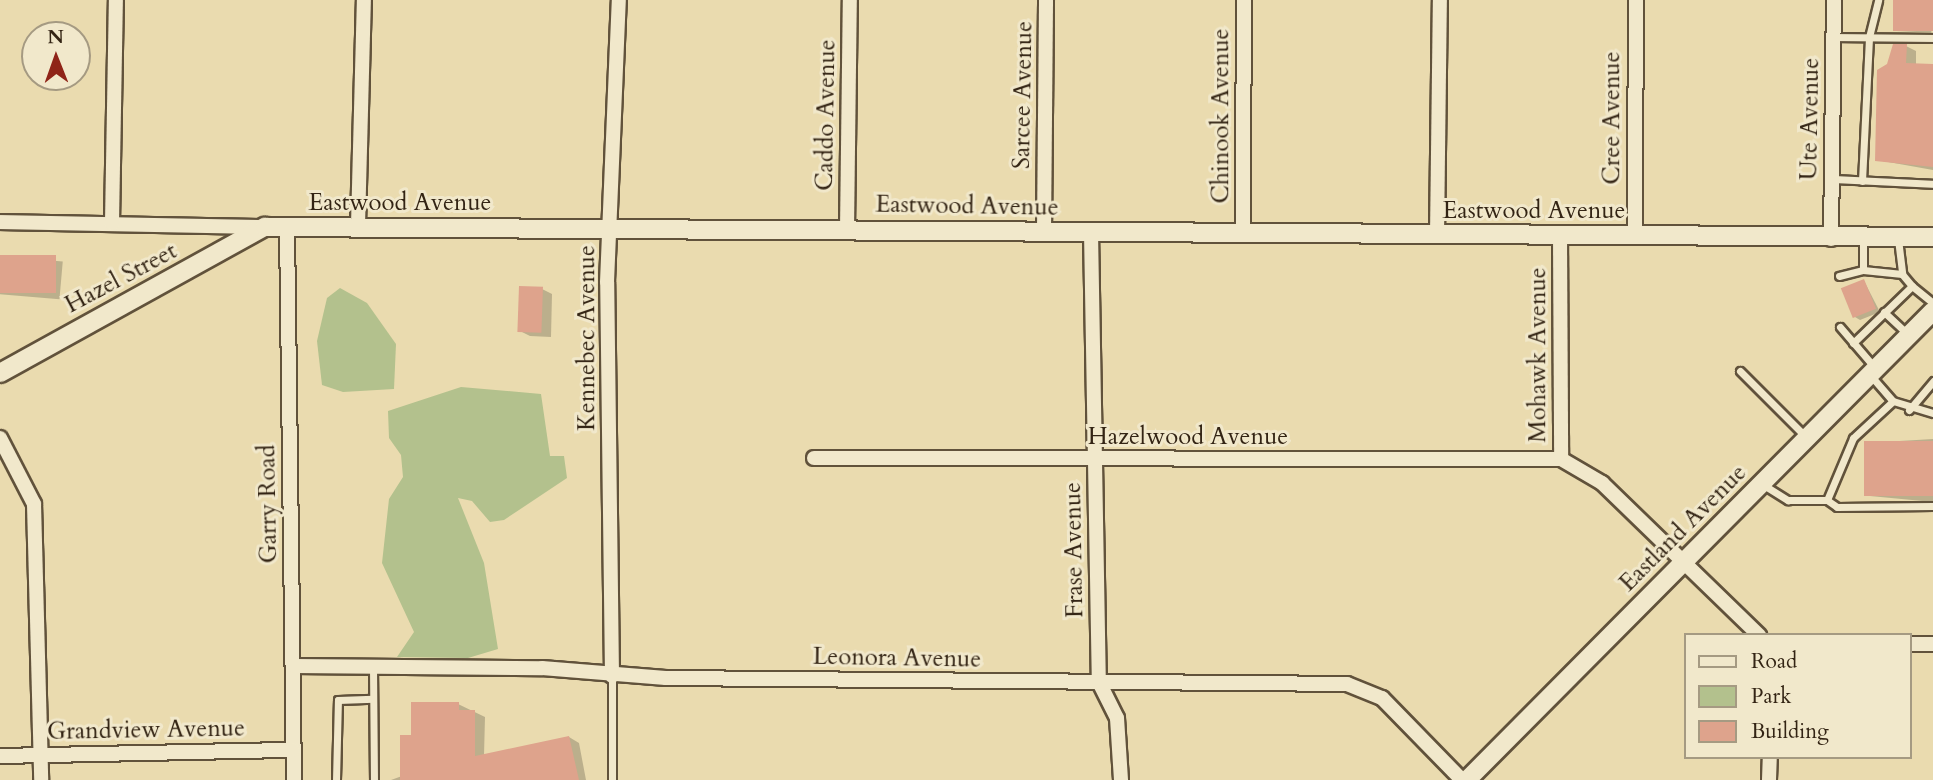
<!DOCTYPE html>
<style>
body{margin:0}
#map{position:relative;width:1933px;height:780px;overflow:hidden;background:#eadbaf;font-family:Cardo,serif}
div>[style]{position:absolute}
.green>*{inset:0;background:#b3c18d}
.shadow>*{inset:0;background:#0003;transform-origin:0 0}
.building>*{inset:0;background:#dea38c;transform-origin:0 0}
.roads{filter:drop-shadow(2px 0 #61523b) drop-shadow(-2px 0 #61523b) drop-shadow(0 2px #61523b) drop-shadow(0 -2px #61523b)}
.service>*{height:7px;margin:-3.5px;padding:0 3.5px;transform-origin:3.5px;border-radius:3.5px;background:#f1e8cb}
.minor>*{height:14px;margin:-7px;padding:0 7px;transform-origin:7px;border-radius:7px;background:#f1e8cb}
.tertiary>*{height:18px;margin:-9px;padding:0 9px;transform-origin:9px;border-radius:9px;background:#f1e8cb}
span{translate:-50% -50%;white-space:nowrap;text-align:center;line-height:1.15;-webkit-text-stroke:6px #f1e8cb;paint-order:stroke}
.street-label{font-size:24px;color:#332414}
.legend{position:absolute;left:1684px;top:633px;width:228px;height:126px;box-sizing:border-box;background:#f1e8cb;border:2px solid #a59a82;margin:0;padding:9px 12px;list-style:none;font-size:21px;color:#332414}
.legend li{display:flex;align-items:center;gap:14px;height:35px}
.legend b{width:35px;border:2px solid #a59a82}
.north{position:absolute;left:21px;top:21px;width:70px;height:70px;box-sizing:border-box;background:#f1e8cb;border:2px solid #a59a82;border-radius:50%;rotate:359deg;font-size:19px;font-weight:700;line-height:28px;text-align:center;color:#332414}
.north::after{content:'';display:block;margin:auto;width:24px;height:32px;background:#8f2418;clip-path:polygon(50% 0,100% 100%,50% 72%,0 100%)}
</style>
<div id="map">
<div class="green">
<div style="clip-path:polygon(340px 288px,367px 303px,396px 344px,394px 389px,343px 392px,322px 385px,317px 341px,327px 298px)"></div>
<div style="clip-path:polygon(461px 387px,541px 394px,550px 456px,564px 456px,567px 478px,504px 520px,490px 522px,472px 501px,458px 498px,484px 563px,498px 649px,468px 658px,397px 657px,414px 632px,382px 563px,389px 499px,403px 477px,401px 455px,389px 438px,388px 411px)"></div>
</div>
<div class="shadow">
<div style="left:1898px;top:0;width:35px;height:31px;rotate:3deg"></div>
<div style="clip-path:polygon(1906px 46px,1916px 51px,1916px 65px,1933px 65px,1933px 170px,1877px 160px,1888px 65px)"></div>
<div style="left:0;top:256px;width:63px;height:38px;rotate:5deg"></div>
<div style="clip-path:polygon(1864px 281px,1880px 312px,1860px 320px,1855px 317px)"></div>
<div style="clip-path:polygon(542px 289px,552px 294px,551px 337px,530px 336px,520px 331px)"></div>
<div style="clip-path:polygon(1933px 439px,1933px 502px,1870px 496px,1866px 443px)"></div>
<div style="clip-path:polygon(458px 704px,485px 717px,484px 756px,569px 737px,579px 743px,586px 780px,391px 780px,402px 776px,413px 737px)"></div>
</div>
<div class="building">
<div style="left:1893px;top:0;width:40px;height:31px"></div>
<div style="clip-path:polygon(1893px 44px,1907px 44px,1906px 63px,1933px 64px,1933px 167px,1875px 161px,1877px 70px,1887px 64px)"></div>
<div style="left:0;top:255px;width:56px;height:38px"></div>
<div style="left:1864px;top:279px;width:32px;height:25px;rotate:68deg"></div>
<div style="left:519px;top:286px;width:24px;height:46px;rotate:2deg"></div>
<div style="left:1864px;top:441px;width:69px;height:55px"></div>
<div style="clip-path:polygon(411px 702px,459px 702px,459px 710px,475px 710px,475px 756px,569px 736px,579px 780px,400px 780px,400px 735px,411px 735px)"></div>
</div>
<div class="roads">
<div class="service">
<div style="left:1834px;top:37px;width:99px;rotate:0.6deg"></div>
<div style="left:1832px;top:179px;width:101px;rotate:2.8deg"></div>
<div style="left:1862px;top:181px;width:144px;rotate:-87.2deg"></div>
<div style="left:1869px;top:37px;width:38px;rotate:-76deg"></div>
<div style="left:1898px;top:239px;width:35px;rotate:83deg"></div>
<div style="left:1839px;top:276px;width:25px;rotate:-14deg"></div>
<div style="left:1912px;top:286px;width:27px;rotate:39deg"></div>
<div style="left:1884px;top:312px;width:34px;rotate:43deg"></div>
<div style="left:1840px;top:327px;width:55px;rotate:49.4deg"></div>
<div style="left:1853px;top:343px;width:82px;rotate:-44deg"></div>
<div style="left:1912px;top:286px;width:16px;rotate:-130deg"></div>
<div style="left:1902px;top:274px;width:39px;rotate:-174deg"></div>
<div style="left:1863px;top:270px;width:31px;rotate:-90deg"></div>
<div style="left:1740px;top:371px;width:93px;rotate:45deg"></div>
<div style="left:1871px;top:376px;width:33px;rotate:49deg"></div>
<div style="left:1893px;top:401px;width:42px;rotate:16.7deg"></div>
<div style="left:1909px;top:410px;width:38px;rotate:-50deg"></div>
<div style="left:1762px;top:484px;width:31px;rotate:32deg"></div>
<div style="left:1788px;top:500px;width:39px"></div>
<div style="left:1827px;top:500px;width:12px;rotate:35deg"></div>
<div style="left:1837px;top:507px;width:96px;rotate:-0.6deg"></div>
<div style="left:1827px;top:500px;width:67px;rotate:-67.2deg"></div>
<div style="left:1853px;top:438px;width:54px;rotate:-42.8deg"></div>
<div style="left:373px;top:667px;width:113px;rotate:89.5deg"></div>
<div style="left:336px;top:780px;width:80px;rotate:-88.6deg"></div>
<div style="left:338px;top:700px;width:35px;rotate:-2deg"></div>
<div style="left:612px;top:780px;width:103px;rotate:-90deg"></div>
</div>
<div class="minor">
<div style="left:0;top:222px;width:265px;rotate:1.1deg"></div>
<div style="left:112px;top:223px;width:223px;rotate:-89deg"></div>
<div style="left:358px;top:225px;width:225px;rotate:-88.5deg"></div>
<div style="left:287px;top:226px;width:554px;rotate:89.28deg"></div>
<div style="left:847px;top:230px;width:230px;rotate:-89.3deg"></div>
<div style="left:1044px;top:232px;width:232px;rotate:-89.5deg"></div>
<div style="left:1091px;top:232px;width:450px;rotate:89deg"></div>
<div style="left:1099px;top:682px;width:40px;rotate:63.4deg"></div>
<div style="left:1117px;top:718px;width:62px;rotate:86.3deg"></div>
<div style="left:1243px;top:233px;width:233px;rotate:-89.8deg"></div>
<div style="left:1437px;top:235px;width:235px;rotate:-89.3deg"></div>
<div style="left:1635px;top:236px;width:236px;rotate:-89.8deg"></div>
<div style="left:1560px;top:237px;width:222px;rotate:89.7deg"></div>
<div style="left:1831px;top:239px;width:239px;rotate:-89.3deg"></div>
<div style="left:0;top:438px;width:74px;rotate:62.7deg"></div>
<div style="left:34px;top:504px;width:276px;rotate:88.5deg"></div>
<div style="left:814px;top:458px;width:747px;rotate:0.08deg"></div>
<div style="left:1561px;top:459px;width:48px;rotate:30.3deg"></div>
<div style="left:1602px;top:483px;width:219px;rotate:44.1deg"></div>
<div style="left:1910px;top:644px;width:23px"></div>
<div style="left:294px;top:666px;width:248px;rotate:0.5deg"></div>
<div style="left:542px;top:668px;width:124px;rotate:4.6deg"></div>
<div style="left:666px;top:678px;width:681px;rotate:0.5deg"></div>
<div style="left:1347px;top:684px;width:38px;rotate:22deg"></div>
<div style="left:1382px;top:698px;width:115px;rotate:45.7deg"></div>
<div style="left:612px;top:676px;width:394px;rotate:-90.7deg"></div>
<div style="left:607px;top:282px;width:282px;rotate:-87.6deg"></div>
<div style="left:0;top:756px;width:293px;rotate:-1.2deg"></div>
<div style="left:1769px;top:780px;width:23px;rotate:-88deg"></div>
</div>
<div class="tertiary">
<div style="left:0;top:373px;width:303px;rotate:-28.9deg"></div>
<div style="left:265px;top:227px;width:1668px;rotate:0.34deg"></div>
<div style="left:1467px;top:780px;width:661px;rotate:-45.18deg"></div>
</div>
</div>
<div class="street-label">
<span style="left:1023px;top:95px;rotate:-89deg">Sarcee Avenue</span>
<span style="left:826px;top:115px;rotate:-89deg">Caddo Avenue</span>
<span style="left:1221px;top:116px;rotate:-90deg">Chinook Avenue</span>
<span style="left:1612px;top:118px;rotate:-90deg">Cree Avenue</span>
<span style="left:1810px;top:119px;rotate:-89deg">Ute Avenue</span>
<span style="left:400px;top:203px">Eastwood Avenue</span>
<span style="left:967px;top:206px;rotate:1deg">Eastwood Avenue</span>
<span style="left:1534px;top:211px">Eastwood Avenue</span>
<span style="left:121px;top:278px;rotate:-28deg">Hazel Street</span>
<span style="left:587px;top:338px;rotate:-90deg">Kennebec Avenue</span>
<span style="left:1538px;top:355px;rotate:-90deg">Mohawk Avenue</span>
<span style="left:1188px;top:437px">Hazelwood Avenue</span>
<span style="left:268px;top:504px;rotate:-91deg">Garry Road</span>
<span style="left:1683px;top:528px;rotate:-45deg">Eastland Avenue</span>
<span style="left:1074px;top:550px;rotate:-91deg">Frase Avenue</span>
<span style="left:897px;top:658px;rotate:1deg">Leonora Avenue</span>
<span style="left:146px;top:730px;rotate:-1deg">Grandview Avenue</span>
</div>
<ul class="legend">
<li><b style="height:9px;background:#f1e8cb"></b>Road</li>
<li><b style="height:19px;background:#b3c18d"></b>Park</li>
<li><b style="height:19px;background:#dea38c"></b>Building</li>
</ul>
<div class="north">N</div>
</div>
